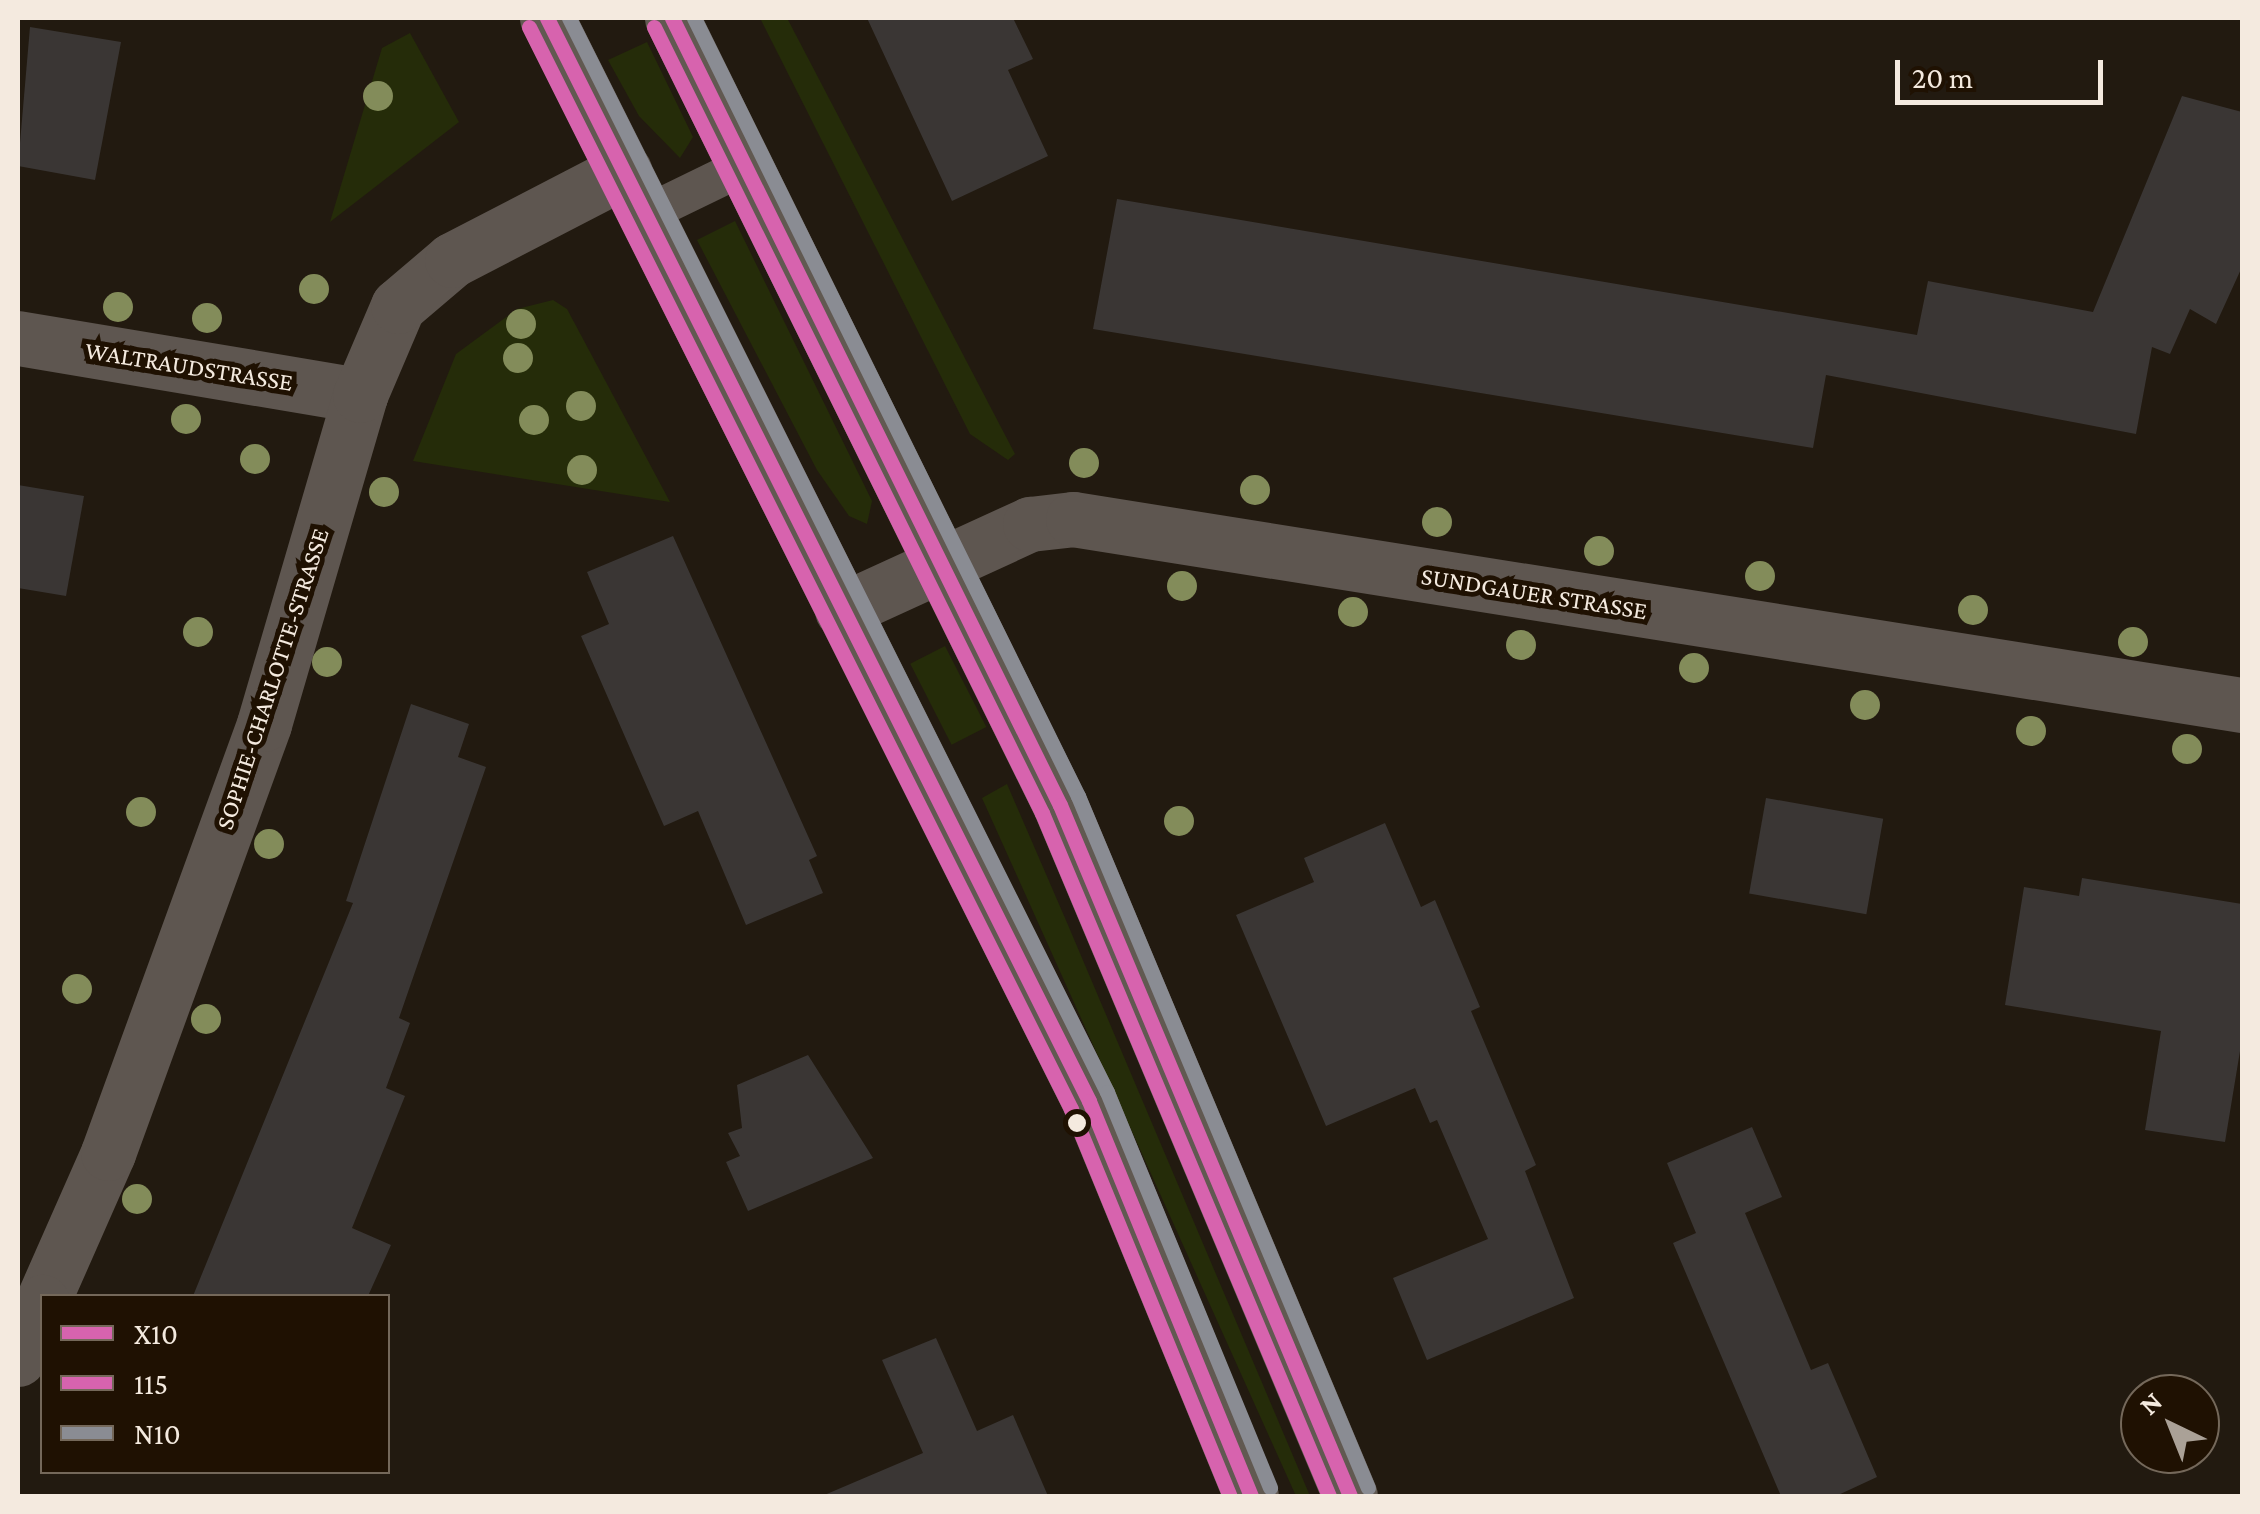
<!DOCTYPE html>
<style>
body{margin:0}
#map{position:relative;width:2260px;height:1514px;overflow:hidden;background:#221a10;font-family:"Crimson Pro",serif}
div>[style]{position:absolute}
.green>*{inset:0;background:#252c09;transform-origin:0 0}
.building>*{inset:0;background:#3a3634;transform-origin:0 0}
.service>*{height:38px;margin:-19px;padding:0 19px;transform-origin:19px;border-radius:19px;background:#5e5650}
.minor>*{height:55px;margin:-27.5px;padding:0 27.5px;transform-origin:27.5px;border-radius:27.5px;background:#5e5650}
.tertiary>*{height:55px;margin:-27.5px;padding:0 27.5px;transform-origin:27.5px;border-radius:27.5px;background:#5e5650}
.secondary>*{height:55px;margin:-27.5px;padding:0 27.5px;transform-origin:27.5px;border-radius:27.5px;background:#615951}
.bus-1>*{height:15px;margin:-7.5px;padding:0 7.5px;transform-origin:7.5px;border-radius:7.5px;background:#d763ae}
.bus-2>*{height:15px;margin:-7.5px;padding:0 7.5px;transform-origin:7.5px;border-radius:7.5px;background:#d763ae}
.bus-3>*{height:15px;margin:-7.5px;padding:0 7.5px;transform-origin:7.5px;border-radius:7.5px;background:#8a8c93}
.trees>*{width:30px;height:30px;margin:-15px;border-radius:50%;background:#838c5a}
.dots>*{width:28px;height:28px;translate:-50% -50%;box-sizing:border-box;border:5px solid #1f1102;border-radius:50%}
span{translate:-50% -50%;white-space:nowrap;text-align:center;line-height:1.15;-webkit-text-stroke:10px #1f1102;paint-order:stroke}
.street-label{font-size:25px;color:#f4eadf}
.frame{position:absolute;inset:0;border:20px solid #f4eadf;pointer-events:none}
.legend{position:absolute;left:40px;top:1294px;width:350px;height:180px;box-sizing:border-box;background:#1f1102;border:2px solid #74685a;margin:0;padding:12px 18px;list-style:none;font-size:30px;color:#f4eadf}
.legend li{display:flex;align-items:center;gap:20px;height:50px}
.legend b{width:50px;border:2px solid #74685a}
.north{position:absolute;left:2120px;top:1374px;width:100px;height:100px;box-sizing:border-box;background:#1f1102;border:2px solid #74685a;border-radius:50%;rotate:317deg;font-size:28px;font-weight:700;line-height:40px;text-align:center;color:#f4eadf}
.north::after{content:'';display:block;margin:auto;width:35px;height:45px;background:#aaa197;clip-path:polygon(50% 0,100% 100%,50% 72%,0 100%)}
.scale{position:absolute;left:1895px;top:60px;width:208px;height:45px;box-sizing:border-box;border:5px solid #f4eadf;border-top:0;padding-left:12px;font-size:30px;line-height:35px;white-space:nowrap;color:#f4eadf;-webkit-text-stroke:8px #1f1102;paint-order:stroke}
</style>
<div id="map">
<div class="green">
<div style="clip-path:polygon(760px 18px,787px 18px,1015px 454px,1008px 460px,970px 434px)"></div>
<div style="clip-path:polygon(410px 33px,459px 122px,330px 222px,382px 48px)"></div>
<div style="clip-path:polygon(647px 42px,693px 137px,680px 158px,639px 116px,608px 60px)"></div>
<div style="clip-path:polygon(735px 221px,872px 501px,867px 524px,849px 516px,817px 470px,697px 240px)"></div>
<div style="clip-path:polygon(553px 300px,567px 309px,670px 502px,413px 461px,456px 354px,517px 309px)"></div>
<div style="left:945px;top:646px;width:91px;height:39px;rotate:63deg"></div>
<div style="clip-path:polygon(1007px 784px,1068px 925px,1310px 1496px,1296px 1496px,982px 798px)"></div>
</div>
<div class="building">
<div style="clip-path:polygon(867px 18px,1013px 18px,1033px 59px,1008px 70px,1048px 156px,952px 201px)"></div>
<div style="clip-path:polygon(30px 27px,121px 42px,95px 180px,18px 166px)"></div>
<div style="clip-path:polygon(2182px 96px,2242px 112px,2242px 267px,2216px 324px,2190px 309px,2170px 354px,2152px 347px,2136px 434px,1826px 375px,1813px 448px,1093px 329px,1117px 199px,1917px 335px,1928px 281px,2093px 312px)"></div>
<div style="clip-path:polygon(18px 485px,84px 496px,66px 596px,18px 588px)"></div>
<div style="clip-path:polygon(673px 536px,817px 856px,809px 860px,823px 893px,746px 925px,698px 811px,664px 826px,581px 636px,609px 624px,587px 572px)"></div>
<div style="clip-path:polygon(411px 704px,469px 724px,458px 757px,486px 767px,399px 1018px,410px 1023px,386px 1088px,405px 1096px,352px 1228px,391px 1245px,368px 1296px,193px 1296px,353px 903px,346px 901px)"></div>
<div style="left:1766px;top:798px;width:119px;height:97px;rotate:10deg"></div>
<div style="clip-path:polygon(1385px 823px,1421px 907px,1435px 900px,1480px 1007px,1471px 1011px,1536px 1165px,1525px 1171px,1574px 1298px,1427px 1360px,1393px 1278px,1488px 1239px,1437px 1120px,1430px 1123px,1415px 1088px,1326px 1126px,1236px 915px,1314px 882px,1304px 858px)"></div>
<div style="clip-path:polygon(2082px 878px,2242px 904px,2242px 1039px,2225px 1142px,2145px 1130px,2161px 1031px,2005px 1005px,2024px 887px,2079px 896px)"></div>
<div style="clip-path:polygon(808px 1055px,873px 1158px,748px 1211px,726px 1162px,740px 1156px,728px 1133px,742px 1128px,737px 1085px)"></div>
<div style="clip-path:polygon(1752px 1127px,1782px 1197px,1745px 1213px,1811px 1370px,1828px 1363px,1877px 1477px,1836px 1496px,1781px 1496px,1673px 1243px,1696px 1233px,1667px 1163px)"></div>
<div style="clip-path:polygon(936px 1338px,977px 1431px,1013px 1415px,1048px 1496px,822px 1496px,923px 1453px,882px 1360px)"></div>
</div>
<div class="service">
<div style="left:646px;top:214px;width:110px;rotate:-25.9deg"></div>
</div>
<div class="minor">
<div style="left:18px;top:338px;width:347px;rotate:9.5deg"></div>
<div style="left:45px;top:1296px;width:156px;rotate:-66.2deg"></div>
<div style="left:108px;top:1153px;width:456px;rotate:-70deg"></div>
<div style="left:264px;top:724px;width:343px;rotate:-73.7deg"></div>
<div style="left:360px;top:395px;width:97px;rotate:-66.9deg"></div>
<div style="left:398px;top:306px;width:71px;rotate:-40.4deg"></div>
<div style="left:452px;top:260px;width:194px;rotate:-27.4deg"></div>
<div style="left:18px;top:1359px;width:62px;rotate:-67.2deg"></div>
</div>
<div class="tertiary">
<div style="left:842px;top:610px;width:207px;rotate:-24.6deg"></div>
<div style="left:1030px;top:524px;width:43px;rotate:-6.6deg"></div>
<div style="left:1073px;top:519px;width:1184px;rotate:9.04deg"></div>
</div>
<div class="secondary">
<div style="left:547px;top:18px;width:1211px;rotate:63.41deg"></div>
<div style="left:1089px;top:1101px;width:427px;rotate:67.7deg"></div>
<div style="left:672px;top:18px;width:877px;rotate:63.76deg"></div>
<div style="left:1060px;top:805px;width:749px;rotate:67.23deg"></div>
</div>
<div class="bus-1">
<div style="left:547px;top:18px;width:1211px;rotate:63.41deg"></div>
<div style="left:1089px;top:1101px;width:427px;rotate:67.7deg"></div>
<div style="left:672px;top:18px;width:877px;rotate:63.76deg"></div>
<div style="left:1060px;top:805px;width:749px;rotate:67.23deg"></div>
</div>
<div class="bus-2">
<div style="left:529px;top:27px;width:1210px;rotate:63.39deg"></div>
<div style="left:1071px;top:1109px;width:418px;rotate:67.7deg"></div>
<div style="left:654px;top:27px;width:877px;rotate:63.73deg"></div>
<div style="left:1042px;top:813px;width:741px;rotate:67.21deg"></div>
</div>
<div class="bus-3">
<div style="left:569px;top:18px;width:1201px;rotate:63.39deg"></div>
<div style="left:1107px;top:1092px;width:428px;rotate:67.6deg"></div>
<div style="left:694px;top:18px;width:868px;rotate:63.73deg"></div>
<div style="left:1078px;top:796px;width:750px;rotate:67.26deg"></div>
</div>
<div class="trees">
<div style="left:378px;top:96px"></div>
<div style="left:314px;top:289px"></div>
<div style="left:118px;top:307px"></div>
<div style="left:207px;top:318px"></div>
<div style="left:521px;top:324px"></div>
<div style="left:518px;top:358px"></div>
<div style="left:581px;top:406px"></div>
<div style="left:186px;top:419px"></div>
<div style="left:534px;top:420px"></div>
<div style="left:255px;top:459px"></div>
<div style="left:1084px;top:463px"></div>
<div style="left:582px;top:470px"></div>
<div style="left:1255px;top:490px"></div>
<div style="left:384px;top:492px"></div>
<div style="left:1437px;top:522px"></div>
<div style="left:1599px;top:551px"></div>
<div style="left:1760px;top:576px"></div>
<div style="left:1182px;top:586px"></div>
<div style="left:1973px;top:610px"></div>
<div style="left:1353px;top:612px"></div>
<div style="left:198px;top:632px"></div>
<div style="left:2133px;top:642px"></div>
<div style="left:1521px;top:645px"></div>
<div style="left:327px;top:662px"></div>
<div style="left:1694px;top:668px"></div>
<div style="left:1865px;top:705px"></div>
<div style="left:2031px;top:731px"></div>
<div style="left:2187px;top:749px"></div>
<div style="left:141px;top:812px"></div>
<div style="left:1179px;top:821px"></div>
<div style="left:269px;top:844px"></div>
<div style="left:77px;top:989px"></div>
<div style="left:206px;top:1019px"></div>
<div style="left:137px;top:1199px"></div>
</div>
<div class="dots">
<div style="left:1077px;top:1123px;background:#f4eadf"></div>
</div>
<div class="street-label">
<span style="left:189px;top:367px;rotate:9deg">WALTRAUDSTRASSE</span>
<span style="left:1534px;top:594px;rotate:9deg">SUNDGAUER STRASSE</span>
<span style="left:273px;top:679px;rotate:-72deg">SOPHIE-CHARLOTTE-STRASSE</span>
</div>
<div class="frame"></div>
<ul class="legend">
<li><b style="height:12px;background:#d763ae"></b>X10</li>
<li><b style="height:12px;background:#d763ae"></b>115</li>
<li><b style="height:12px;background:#8a8c93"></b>N10</li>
</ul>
<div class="north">N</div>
<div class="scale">20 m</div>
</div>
